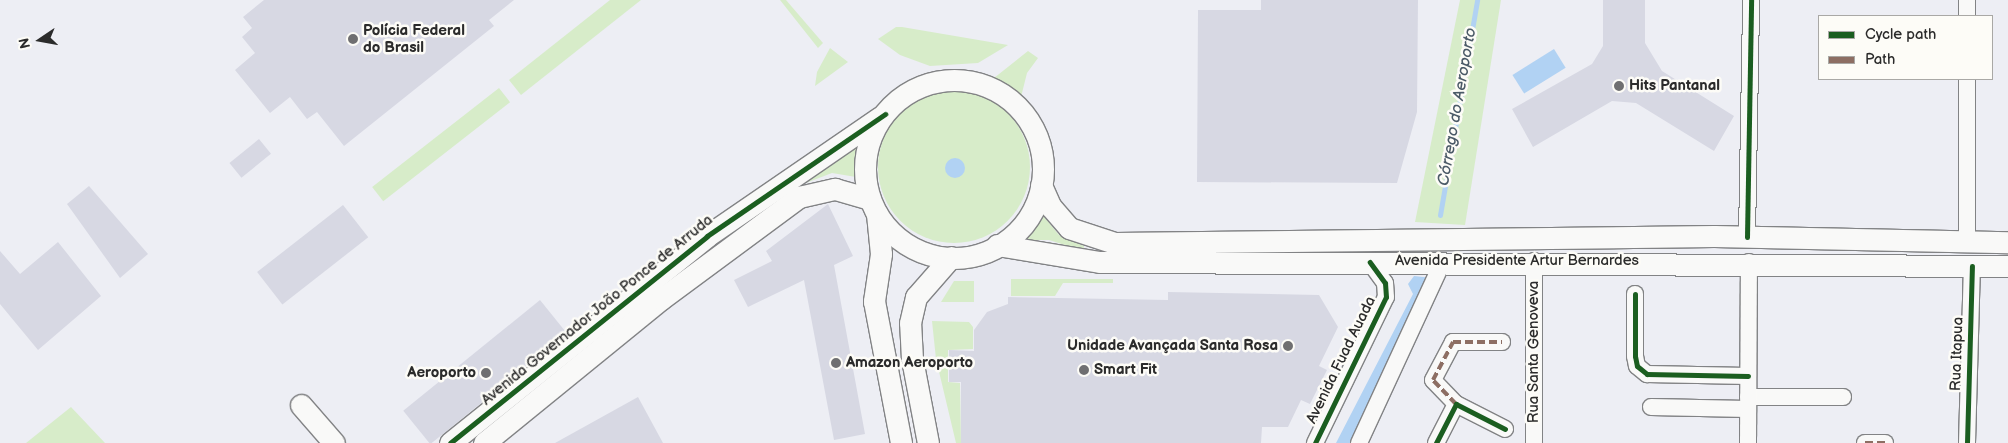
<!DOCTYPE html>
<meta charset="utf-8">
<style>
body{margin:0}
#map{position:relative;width:2008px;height:443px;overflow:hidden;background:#edeef4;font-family:"Balsamiq Sans",sans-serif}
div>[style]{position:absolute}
.green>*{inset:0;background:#d7ecc9;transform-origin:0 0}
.round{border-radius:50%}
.water>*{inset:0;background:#b1d2f3;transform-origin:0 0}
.stream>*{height:5px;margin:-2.5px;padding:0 2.5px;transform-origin:2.5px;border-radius:2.5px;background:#b1d2f3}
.building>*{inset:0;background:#d7d8e3;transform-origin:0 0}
.roads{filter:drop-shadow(1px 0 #828385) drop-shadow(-1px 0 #828385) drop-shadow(0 1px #828385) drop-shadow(0 -1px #828385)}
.minor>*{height:16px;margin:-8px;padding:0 8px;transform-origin:8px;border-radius:8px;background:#f9f9f8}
.major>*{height:21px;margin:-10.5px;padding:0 10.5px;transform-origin:10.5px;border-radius:10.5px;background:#f9f9f8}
.major>.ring{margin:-10.5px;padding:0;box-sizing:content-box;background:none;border:21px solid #f9f9f8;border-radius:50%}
.quiet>*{height:4px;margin-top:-2px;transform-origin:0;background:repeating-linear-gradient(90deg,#8d6e63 0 8px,transparent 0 12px)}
.cycleway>*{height:5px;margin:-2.5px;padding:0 2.5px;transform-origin:2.5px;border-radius:2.5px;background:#1b5e20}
.dots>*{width:14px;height:14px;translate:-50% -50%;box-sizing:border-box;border:2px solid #fdfcf7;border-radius:50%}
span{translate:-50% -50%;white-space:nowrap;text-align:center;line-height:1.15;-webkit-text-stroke:5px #fdfcf7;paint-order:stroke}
.poi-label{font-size:15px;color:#2b2b2b;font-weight:700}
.left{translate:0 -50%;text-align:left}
.right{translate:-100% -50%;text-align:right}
.street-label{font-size:15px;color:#2b2b2b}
.water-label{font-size:16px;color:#4b5a67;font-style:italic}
.legend{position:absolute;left:1818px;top:15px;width:175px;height:65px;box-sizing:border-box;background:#fdfcf7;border:1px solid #a9a8a5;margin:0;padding:6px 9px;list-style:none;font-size:15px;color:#2b2b2b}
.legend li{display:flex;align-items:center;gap:10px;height:25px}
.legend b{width:25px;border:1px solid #a9a8a5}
.north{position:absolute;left:15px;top:15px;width:50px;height:50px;-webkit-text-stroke:4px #fdfcf7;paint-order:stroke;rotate:258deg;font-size:14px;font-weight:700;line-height:20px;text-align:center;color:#2b2b2b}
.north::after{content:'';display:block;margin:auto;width:18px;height:22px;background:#2b2b2b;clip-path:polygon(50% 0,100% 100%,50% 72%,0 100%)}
</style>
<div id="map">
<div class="green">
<div style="clip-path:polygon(610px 0,641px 0,521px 95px,509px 80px)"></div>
<div style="clip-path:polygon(780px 0,786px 0,823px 43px,818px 48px)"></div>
<div style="clip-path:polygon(1460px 0,1501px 0,1465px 225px,1415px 222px)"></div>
<div style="clip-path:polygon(896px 27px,902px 27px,1008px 45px,978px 63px,930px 66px,900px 55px,878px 39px)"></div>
<div style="clip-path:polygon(830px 48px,848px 62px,815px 86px,817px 72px)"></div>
<div style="clip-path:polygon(1028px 51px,1038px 58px,1027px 73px,1021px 97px,994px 78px)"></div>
<div style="left:499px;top:88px;width:18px;height:161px;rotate:52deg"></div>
<div class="round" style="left:878px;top:91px;width:152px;height:152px"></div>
<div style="clip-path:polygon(862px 137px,856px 177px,832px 173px,798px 186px)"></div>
<div style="clip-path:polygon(1041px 213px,1059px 235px,1084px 246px,1084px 251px,1049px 240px,1022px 240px,1035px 228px)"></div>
<div style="clip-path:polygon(1011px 279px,1113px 279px,1113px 283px,1063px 283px,1055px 296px,1011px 296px)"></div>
<div style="clip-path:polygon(954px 281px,974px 281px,974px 302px,941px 302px)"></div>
<div style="clip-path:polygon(932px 321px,969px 322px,973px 327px,973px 349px,948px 350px,948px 382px,960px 383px,961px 443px,956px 443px,936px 359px)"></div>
<div style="clip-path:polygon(71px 407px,105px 443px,26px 443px)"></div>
</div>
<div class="water">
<div style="left:1554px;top:49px;width:22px;height:49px;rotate:58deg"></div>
<div class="round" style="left:945px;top:158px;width:20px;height:20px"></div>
<div style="clip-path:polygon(1414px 276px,1432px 278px,1355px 443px,1336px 443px,1413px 294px,1408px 284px)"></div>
</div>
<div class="stream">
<div style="left:1440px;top:215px;width:218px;rotate:-80.2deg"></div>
</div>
<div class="building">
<div style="clip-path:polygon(264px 0,514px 0,489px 20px,494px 26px,344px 146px,317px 112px,307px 119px,290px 97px,270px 113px,235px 70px,255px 53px,242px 37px,252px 28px,243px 17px)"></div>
<div style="clip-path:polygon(1261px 0,1418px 0,1417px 112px,1397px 183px,1197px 182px,1198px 10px,1261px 10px)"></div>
<div style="clip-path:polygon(1603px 0,1645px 0,1645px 43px,1662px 71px,1734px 116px,1714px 151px,1636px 103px,1612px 101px,1533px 147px,1512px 109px,1592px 64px,1603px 46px)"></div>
<div style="left:259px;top:139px;width:19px;height:38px;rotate:51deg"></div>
<div style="clip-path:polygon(89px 186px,148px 254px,120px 278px,67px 204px)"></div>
<div style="clip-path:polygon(828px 204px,853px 256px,834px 265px,865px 434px,834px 440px,804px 280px,748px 307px,734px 280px,772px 261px,766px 251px)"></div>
<div style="left:343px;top:205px;width:41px;height:109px;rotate:52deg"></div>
<div style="clip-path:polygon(58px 242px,101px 296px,38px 350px,0 304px,0 251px,20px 274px)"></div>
<div style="clip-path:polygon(1168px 292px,1319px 295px,1338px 327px,1319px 366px,1327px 370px,1310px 404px,1301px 400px,1288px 427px,1262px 427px,1261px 443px,961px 443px,961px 382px,949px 382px,949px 350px,974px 351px,974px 330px,987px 312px,1008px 304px,1008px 297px,1168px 300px)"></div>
<div style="left:540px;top:300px;width:43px;height:176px;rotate:51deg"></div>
<div style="clip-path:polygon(638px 397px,663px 443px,555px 443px)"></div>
</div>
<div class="roads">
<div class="minor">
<div style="left:1967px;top:16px;width:16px;rotate:-90deg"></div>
<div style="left:1747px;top:237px;width:237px;rotate:-89deg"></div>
<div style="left:1967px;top:242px;width:163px;rotate:-90deg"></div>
<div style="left:1635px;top:294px;width:62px;rotate:90deg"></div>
<div style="left:1635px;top:356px;width:10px;rotate:79deg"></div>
<div style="left:1637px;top:366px;width:13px;rotate:39deg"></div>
<div style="left:1647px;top:374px;width:101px;rotate:1.1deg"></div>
<div style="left:1748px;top:397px;width:95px"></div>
<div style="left:1456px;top:404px;width:33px;rotate:-134deg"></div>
<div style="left:1433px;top:380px;width:43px;rotate:-62.2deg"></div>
<div style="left:1453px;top:342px;width:49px"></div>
<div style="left:1651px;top:407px;width:97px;rotate:1.2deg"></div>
<div style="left:1315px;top:443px;width:162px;rotate:-64.1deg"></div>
<div style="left:1386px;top:297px;width:14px;rotate:-94deg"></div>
<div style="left:1385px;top:283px;width:26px;rotate:-126deg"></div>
<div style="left:1359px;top:443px;width:200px;rotate:-65.2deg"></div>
<div style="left:1436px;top:443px;width:44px;rotate:-62.9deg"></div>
<div style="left:1456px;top:404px;width:55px;rotate:27deg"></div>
<div style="left:1534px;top:443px;width:182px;rotate:-90deg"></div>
<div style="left:1748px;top:443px;width:181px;rotate:-89.7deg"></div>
<div style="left:1865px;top:443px;width:20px"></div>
<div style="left:1967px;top:443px;width:177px;rotate:-88.4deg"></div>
</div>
<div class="major">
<div class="ring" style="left:865px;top:80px;width:157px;height:157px"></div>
<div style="left:1041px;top:185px;width:24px;rotate:66deg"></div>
<div style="left:1051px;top:207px;width:28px;rotate:49deg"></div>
<div style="left:1069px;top:228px;width:48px;rotate:18.1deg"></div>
<div style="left:1115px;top:243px;width:599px;rotate:-0.67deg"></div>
<div style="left:1714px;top:236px;width:294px;rotate:1.2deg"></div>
<div style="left:877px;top:214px;width:40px;rotate:84.3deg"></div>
<div style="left:881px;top:254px;width:48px;rotate:98.5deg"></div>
<div style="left:874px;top:301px;width:145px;rotate:79.2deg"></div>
<div style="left:997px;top:245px;width:104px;rotate:9.4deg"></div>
<div style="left:1100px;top:262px;width:908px;rotate:0.25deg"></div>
<div style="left:301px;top:405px;width:50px;rotate:49deg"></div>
<div style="left:450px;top:443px;width:330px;rotate:-38.8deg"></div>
<div style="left:707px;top:236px;width:210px;rotate:-34.5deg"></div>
<div style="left:484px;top:443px;width:228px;rotate:-39.1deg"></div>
<div style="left:661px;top:299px;width:172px;rotate:-36.5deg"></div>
<div style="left:799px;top:197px;width:37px;rotate:-13deg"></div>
<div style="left:835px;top:189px;width:35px;rotate:16deg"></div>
<div style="left:928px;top:443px;width:86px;rotate:-100.8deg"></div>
<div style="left:912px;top:359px;width:36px;rotate:-93deg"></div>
<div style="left:910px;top:323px;width:27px;rotate:-77deg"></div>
<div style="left:916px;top:297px;width:53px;rotate:-48.8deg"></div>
</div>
</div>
<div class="quiet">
<div style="left:1456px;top:404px;width:33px;rotate:-134deg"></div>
<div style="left:1433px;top:380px;width:43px;rotate:-62.2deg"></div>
<div style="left:1453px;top:342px;width:49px"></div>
<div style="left:1865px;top:443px;width:20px"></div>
</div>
<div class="cycleway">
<div style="left:1747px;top:237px;width:237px;rotate:-89deg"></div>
<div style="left:1635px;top:294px;width:62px;rotate:90deg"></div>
<div style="left:1635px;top:356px;width:10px;rotate:79deg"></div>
<div style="left:1637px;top:366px;width:13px;rotate:39deg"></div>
<div style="left:1647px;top:374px;width:101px;rotate:1.1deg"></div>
<div style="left:450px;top:443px;width:330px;rotate:-38.8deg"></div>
<div style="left:707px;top:236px;width:216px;rotate:-34.4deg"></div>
<div style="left:1315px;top:443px;width:162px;rotate:-64.1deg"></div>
<div style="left:1386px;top:297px;width:14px;rotate:-94deg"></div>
<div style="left:1385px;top:283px;width:26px;rotate:-126deg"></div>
<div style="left:1436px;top:443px;width:44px;rotate:-62.9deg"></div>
<div style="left:1456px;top:404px;width:55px;rotate:27deg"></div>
<div style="left:1967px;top:443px;width:177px;rotate:-88.4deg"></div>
</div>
<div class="dots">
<div style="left:353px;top:39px;background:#6f6f71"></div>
<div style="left:1619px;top:86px;background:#6f6f71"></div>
<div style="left:1288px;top:346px;background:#6f6f71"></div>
<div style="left:836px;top:363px;background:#6f6f71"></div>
<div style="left:1084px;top:370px;background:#6f6f71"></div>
<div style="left:486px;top:373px;background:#6f6f71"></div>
</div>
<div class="poi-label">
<span class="left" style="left:363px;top:39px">Polícia Federal<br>do Brasil</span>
<span class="left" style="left:1629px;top:86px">Hits Pantanal</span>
<span class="right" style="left:1278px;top:346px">Unidade Avançada Santa Rosa</span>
<span class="left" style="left:846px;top:363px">Amazon Aeroporto</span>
<span class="left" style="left:1094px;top:370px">Smart Fit</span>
<span class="right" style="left:476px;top:373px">Aeroporto</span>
</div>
<div class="street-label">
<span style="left:1517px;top:261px">Avenida Presidente Artur Bernardes</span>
<span style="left:597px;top:310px;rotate:-39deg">Avenida Governador João Ponce de Arruda</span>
<span style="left:1534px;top:352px;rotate:-90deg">Rua Santa Genoveva</span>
<span style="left:1957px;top:354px;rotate:-88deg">Rua Itapua</span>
<span style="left:1341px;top:360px;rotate:-64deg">Avenida Fuad Auada</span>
</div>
<div class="water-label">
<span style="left:1458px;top:107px;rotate:-80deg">Córrego do Aeroporto</span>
</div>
<ul class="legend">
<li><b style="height:6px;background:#1b5e20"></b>Cycle path</li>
<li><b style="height:6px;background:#8d6e63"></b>Path</li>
</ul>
<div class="north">N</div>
</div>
